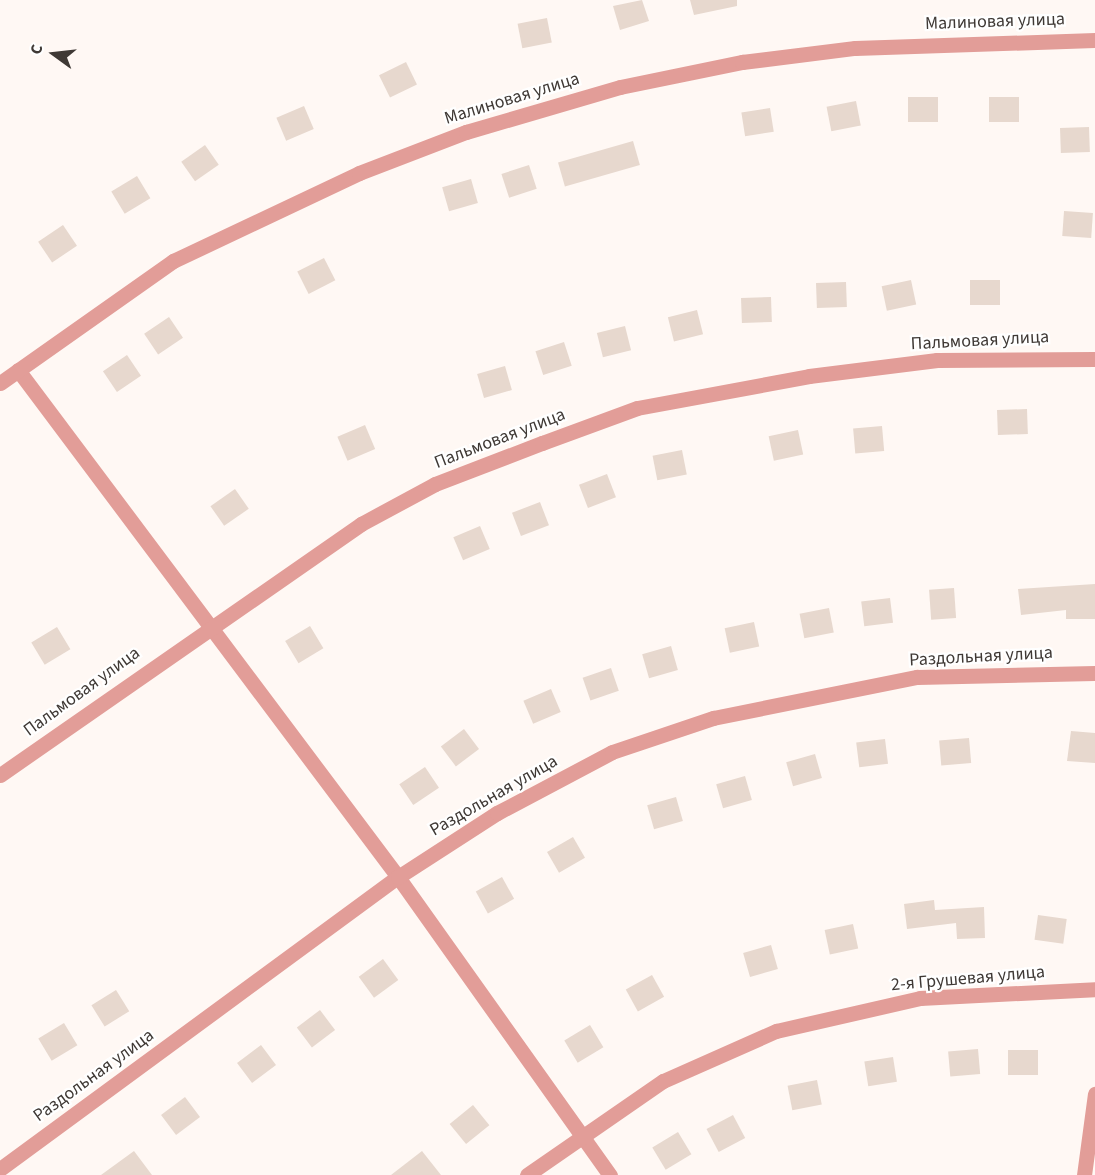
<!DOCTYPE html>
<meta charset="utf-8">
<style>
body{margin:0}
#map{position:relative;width:1095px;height:1175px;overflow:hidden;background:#fff8f4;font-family:"Source Sans 3",sans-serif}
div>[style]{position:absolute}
.building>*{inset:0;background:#e7d8ce;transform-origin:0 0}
.minor>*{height:15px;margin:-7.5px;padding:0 7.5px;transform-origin:7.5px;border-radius:7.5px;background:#e29d98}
span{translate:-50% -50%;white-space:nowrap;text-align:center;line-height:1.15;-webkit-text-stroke:4.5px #fff;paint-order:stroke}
.street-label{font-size:18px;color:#3f3935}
.north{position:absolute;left:24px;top:24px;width:60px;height:60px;-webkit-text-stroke:4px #fff;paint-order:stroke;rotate:285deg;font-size:16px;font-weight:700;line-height:24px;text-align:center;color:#3f3935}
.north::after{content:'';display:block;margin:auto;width:21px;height:27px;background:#3f3935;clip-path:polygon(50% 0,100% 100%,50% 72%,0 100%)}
</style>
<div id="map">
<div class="building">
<div style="clip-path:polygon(642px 0,649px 21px,620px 30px,613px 6px)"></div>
<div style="clip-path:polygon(690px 0,737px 0,737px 6px,694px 15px)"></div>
<div style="left:547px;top:18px;width:25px;height:30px;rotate:79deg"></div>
<div style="left:406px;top:62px;width:25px;height:30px;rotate:64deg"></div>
<div style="left:938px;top:97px;width:25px;height:30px;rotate:90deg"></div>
<div style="left:989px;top:97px;width:30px;height:25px"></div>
<div style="left:856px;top:101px;width:25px;height:30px;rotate:79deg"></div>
<div style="left:304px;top:106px;width:25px;height:30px;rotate:67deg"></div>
<div style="left:770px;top:108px;width:24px;height:29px;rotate:81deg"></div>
<div style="left:1089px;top:127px;width:25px;height:29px;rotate:88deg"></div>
<div style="left:633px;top:141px;width:25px;height:78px;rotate:74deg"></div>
<div style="left:205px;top:145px;width:24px;height:29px;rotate:55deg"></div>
<div style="left:529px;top:165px;width:25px;height:29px;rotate:72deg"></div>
<div style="left:137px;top:176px;width:26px;height:30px;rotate:59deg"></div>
<div style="left:471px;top:179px;width:25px;height:30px;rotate:74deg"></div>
<div style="left:1064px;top:211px;width:29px;height:25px;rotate:4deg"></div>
<div style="left:63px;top:225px;width:25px;height:30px;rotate:56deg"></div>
<div style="left:324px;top:258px;width:25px;height:30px;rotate:63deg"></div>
<div style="left:911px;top:280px;width:25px;height:30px;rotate:78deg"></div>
<div style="left:970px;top:280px;width:30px;height:25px"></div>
<div style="left:846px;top:282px;width:25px;height:30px;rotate:88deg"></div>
<div style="left:771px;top:297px;width:25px;height:30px;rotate:88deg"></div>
<div style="left:697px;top:310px;width:25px;height:30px;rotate:76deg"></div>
<div style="left:169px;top:317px;width:25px;height:30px;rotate:56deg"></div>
<div style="left:625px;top:326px;width:25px;height:29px;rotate:76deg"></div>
<div style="left:564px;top:342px;width:25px;height:30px;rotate:72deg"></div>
<div style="left:127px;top:355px;width:25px;height:29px;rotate:56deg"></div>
<div style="left:505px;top:366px;width:25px;height:29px;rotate:74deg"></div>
<div style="left:1027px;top:409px;width:25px;height:30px;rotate:88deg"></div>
<div style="left:365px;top:425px;width:26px;height:30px;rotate:67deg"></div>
<div style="left:882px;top:426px;width:25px;height:29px;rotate:85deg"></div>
<div style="left:798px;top:430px;width:25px;height:30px;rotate:78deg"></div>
<div style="left:682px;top:450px;width:25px;height:30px;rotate:79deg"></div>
<div style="left:607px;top:474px;width:25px;height:30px;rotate:69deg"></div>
<div style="left:235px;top:489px;width:24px;height:30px;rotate:55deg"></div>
<div style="left:540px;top:502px;width:25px;height:30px;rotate:69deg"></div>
<div style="left:480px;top:526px;width:25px;height:29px;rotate:67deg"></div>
<div style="clip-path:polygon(1095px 584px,1095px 619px,1066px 619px,1066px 610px,1021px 615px,1018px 589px)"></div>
<div style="left:954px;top:588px;width:30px;height:25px;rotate:86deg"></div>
<div style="left:890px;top:598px;width:25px;height:29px;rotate:83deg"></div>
<div style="left:829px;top:608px;width:25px;height:30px;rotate:79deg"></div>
<div style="left:754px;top:622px;width:25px;height:30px;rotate:78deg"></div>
<div style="left:310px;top:626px;width:26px;height:29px;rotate:59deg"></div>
<div style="left:57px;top:627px;width:26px;height:30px;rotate:59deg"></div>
<div style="left:671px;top:646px;width:25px;height:30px;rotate:74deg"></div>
<div style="left:611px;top:668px;width:24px;height:30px;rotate:71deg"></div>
<div style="left:551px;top:689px;width:25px;height:30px;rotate:67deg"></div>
<div style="left:464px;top:729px;width:25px;height:29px;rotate:53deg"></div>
<div style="clip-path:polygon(1071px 731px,1095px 733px,1095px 763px,1067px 761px)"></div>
<div style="left:969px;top:738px;width:25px;height:30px;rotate:85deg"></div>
<div style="left:885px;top:739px;width:25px;height:29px;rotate:83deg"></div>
<div style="left:815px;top:754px;width:25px;height:30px;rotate:74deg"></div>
<div style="left:425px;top:767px;width:25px;height:31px;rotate:56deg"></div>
<div style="left:745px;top:776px;width:25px;height:30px;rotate:74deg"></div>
<div style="left:676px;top:797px;width:25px;height:30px;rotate:74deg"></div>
<div style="left:573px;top:837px;width:24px;height:30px;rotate:60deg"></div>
<div style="left:502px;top:877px;width:25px;height:30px;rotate:61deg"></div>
<div style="clip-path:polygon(934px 900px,935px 910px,984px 907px,985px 938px,957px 939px,956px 923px,907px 929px,904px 904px)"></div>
<div style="left:1038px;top:915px;width:29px;height:25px;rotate:8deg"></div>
<div style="left:853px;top:924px;width:25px;height:29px;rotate:78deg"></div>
<div style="left:771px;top:945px;width:25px;height:29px;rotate:74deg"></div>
<div style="left:383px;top:959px;width:26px;height:30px;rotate:54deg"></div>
<div style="left:652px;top:975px;width:25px;height:30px;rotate:61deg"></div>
<div style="left:116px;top:990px;width:25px;height:29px;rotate:58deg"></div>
<div style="left:320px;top:1010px;width:25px;height:29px;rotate:53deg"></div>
<div style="left:64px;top:1023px;width:26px;height:30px;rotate:59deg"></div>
<div style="left:590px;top:1025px;width:26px;height:30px;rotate:59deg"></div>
<div style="left:261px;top:1045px;width:25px;height:30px;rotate:53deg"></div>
<div style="left:978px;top:1049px;width:25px;height:30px;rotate:85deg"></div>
<div style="left:1008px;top:1050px;width:30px;height:25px"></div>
<div style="left:893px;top:1057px;width:25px;height:29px;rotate:81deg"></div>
<div style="left:817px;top:1080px;width:25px;height:30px;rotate:79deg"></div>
<div style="left:185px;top:1097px;width:25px;height:30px;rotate:53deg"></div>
<div style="left:473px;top:1105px;width:26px;height:30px;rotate:51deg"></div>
<div style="left:733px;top:1115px;width:26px;height:30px;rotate:62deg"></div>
<div style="left:678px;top:1132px;width:26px;height:30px;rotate:59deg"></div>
<div style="clip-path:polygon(134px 1151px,152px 1175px,101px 1175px)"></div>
<div style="clip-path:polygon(422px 1151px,441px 1175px,391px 1175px)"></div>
</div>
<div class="minor">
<div style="left:18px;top:370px;width:634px;rotate:53.15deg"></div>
<div style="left:398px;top:877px;width:366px;rotate:54.6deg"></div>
<div style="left:0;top:383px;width:212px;rotate:-35.2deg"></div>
<div style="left:173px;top:261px;width:206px;rotate:-25.3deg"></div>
<div style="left:359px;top:173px;width:115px;rotate:-21deg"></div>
<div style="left:466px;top:132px;width:160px;rotate:-16.3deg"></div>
<div style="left:620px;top:87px;width:125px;rotate:-11.6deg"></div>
<div style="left:742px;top:62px;width:114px;rotate:-7.1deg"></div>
<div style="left:855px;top:48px;width:240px;rotate:-1.9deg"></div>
<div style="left:0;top:775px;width:440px;rotate:-34.8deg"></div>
<div style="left:361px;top:524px;width:84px;rotate:-28.4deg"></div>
<div style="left:435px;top:484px;width:115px;rotate:-21deg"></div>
<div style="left:542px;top:443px;width:101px;rotate:-20.2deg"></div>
<div style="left:637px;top:408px;width:175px;rotate:-10.5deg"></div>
<div style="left:809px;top:376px;width:129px;rotate:-7.1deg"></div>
<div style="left:937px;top:360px;width:158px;rotate:-0.4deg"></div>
<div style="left:0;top:1169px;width:494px;rotate:-36.3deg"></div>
<div style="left:398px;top:877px;width:118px;rotate:-32.9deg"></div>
<div style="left:497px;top:813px;width:130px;rotate:-27.9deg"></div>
<div style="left:612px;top:752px;width:107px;rotate:-18.6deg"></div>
<div style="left:713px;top:718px;width:208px;rotate:-11.4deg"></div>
<div style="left:917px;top:677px;width:178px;rotate:-1.3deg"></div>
<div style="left:527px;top:1175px;width:165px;rotate:-34.7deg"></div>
<div style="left:663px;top:1081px;width:124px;rotate:-23.9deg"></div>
<div style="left:776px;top:1031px;width:148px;rotate:-12.9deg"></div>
<div style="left:920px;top:998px;width:175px;rotate:-2.9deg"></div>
<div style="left:1084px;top:1175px;width:82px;rotate:-82.3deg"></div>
</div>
<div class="street-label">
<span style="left:995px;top:22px;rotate:-2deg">Малиновая улица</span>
<span style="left:512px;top:99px;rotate:-17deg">Малиновая улица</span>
<span style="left:980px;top:341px;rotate:-3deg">Пальмовая улица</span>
<span style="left:500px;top:439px;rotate:-21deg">Пальмовая улица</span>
<span style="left:981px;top:657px;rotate:-3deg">Раздольная улица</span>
<span style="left:82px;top:692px;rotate:-36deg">Пальмовая улица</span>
<span style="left:494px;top:796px;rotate:-30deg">Раздольная улица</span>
<span style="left:968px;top:979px;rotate:-5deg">2-я Грушевая улица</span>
<span style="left:94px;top:1076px;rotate:-36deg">Раздольная улица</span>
</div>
<div class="north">С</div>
</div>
